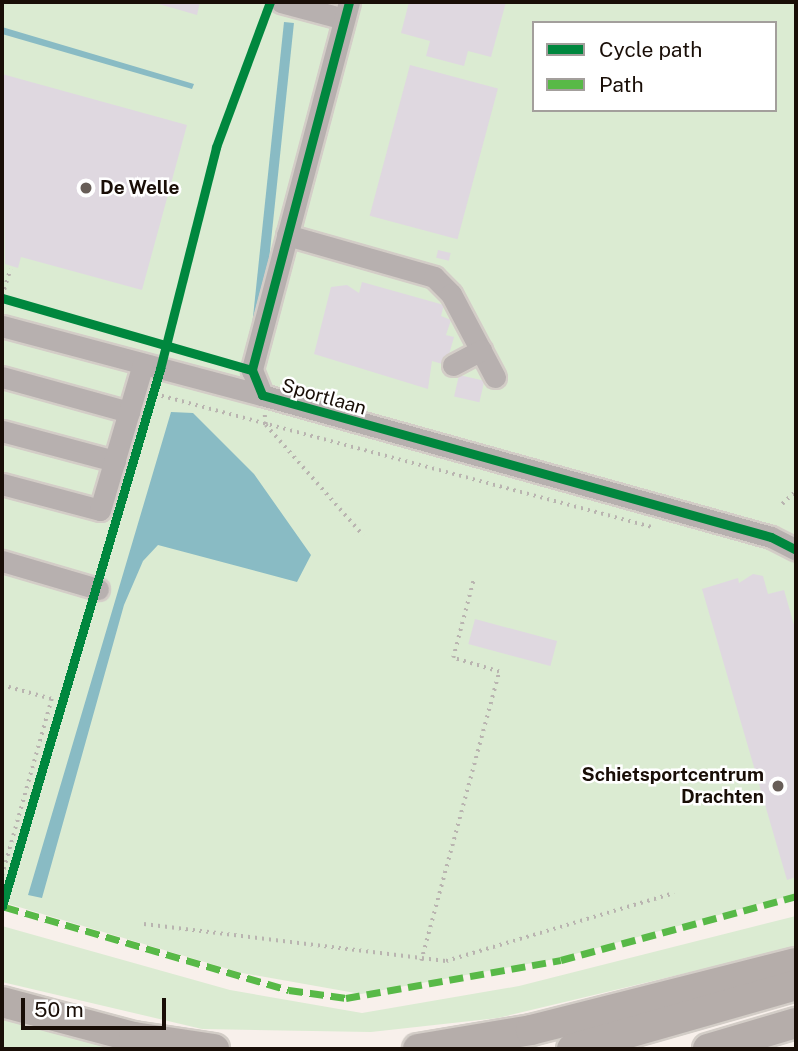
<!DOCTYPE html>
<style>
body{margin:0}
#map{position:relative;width:798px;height:1051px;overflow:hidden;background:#f8f0eb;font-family:"Public Sans",sans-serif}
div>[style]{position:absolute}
.green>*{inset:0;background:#dbebd2}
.water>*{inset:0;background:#89bbc4;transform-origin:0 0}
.building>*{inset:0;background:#dfd8e0;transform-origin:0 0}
.path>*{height:3.5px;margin-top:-1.75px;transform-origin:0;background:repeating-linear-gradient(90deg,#b9b4b0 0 2px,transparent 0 7px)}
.roads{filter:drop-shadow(2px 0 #d3cdc7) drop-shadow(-2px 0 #d3cdc7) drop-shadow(0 2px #d3cdc7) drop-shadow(0 -2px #d3cdc7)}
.minor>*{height:21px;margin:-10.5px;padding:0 10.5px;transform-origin:10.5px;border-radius:10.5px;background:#b7b0af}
.highway>*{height:30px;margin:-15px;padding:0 15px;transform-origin:15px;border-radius:15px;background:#b5adaa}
.quiet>*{height:7px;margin-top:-3.5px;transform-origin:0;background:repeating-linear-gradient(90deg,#58b947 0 14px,transparent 0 21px)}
.cycleway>*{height:9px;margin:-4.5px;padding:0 4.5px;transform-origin:4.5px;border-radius:4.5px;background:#00873e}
.dots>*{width:19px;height:19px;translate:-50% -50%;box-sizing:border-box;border:4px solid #fff;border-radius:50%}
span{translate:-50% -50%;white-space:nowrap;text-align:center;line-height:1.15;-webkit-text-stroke:5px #fff;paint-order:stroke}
.poi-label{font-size:19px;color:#190e07;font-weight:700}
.left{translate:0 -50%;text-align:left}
.right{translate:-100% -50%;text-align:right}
.street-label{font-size:19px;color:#190e07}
.frame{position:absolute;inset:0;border:4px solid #190e07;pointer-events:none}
.legend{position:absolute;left:532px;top:21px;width:245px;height:91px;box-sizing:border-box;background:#fff;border:2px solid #a39f9c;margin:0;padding:9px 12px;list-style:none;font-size:21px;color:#190e07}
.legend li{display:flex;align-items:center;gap:14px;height:35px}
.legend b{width:35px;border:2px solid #a39f9c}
.scale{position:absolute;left:21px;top:998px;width:145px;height:32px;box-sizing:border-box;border:4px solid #190e07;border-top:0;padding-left:9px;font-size:21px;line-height:24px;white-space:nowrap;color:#190e07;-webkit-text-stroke:5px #fff;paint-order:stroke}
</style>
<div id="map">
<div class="green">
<div style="clip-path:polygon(evenodd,2px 2px,796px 2px,796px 894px,560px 958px,361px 994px,242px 973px,2px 902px,2px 2px,534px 23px,775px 23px,775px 110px,534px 110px,534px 23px)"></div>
<div style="clip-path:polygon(796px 916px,796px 947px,498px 1018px,371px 1032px,202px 1029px,2px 982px,2px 926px,230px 990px,362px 1013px,519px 986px)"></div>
<div style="clip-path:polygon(2px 1006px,207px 1049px,2px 1049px)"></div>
</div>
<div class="water">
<div style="left:284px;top:22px;width:10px;height:309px;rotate:6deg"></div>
<div style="clip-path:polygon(2px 27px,194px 84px,192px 89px,2px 34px)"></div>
<div style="clip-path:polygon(171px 412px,193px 413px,254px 474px,311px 555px,297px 582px,158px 545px,143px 561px,124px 605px,42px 898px,28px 895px)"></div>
</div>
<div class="building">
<div style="clip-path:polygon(152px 2px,200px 2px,197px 15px)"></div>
<div style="clip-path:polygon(409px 2px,506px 2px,491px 57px,468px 51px,464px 66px,426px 56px,430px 41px,401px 33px)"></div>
<div style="left:410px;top:65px;width:91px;height:156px;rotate:15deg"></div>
<div style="clip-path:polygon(2px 74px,187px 125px,142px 290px,21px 257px,18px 268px,5px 264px)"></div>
<div style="left:438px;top:250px;width:13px;height:8px;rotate:13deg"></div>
<div style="clip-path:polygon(362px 282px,444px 305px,441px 316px,451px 320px,446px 335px,454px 337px,446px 365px,432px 361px,428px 389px,314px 354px,331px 287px,347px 285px,359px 293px)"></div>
<div style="left:459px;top:375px;width:26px;height:22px;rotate:13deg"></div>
<div style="clip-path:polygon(753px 574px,763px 576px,768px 594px,784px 590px,796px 632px,796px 877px,787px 880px,702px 589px,738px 578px,739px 583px)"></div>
<div style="left:475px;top:619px;width:85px;height:26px;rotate:15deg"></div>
</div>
<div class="path">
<div style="left:2px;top:296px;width:28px;rotate:-73deg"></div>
<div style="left:155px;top:394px;width:514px;rotate:14.98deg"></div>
<div style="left:265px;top:415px;width:10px;rotate:84deg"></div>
<div style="left:266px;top:425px;width:147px;rotate:48.6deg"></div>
<div style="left:782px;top:504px;width:19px;rotate:-43deg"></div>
<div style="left:2px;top:685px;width:52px;rotate:15.6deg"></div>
<div style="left:52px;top:699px;width:185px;rotate:105.7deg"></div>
<div style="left:144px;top:924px;width:304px;rotate:7deg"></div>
<div style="left:446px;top:961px;width:238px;rotate:-16.6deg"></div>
<div style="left:421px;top:961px;width:299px;rotate:-74.9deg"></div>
<div style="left:499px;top:672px;width:48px;rotate:-163.1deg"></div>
<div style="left:453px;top:658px;width:83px;rotate:-75.3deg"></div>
</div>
<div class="roads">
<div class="minor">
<div style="left:281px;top:2px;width:65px;rotate:15.1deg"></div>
<div style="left:349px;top:2px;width:381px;rotate:104.8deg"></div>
<div style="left:252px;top:370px;width:27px;rotate:68deg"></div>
<div style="left:262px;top:395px;width:528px;rotate:15.59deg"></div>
<div style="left:771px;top:537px;width:28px;rotate:27deg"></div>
<div style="left:287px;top:235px;width:153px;rotate:15.9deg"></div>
<div style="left:434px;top:277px;width:24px;rotate:45deg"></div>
<div style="left:451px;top:294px;width:94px;rotate:62.1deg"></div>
<div style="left:2px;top:326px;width:269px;rotate:14.9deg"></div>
<div style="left:453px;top:365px;width:32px;rotate:-28deg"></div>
<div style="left:2px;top:377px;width:132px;rotate:15.4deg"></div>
<div style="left:2px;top:431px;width:117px;rotate:14.9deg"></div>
<div style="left:2px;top:484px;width:101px;rotate:14.9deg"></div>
<div style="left:100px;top:510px;width:152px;rotate:-73.6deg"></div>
<div style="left:2px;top:561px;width:100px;rotate:16.3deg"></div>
</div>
<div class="highway">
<div style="left:2px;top:1002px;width:137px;rotate:14.9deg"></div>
<div style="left:134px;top:1037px;width:81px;rotate:8.5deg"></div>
<div style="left:418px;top:1049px;width:115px;rotate:-9.5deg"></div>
<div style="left:531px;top:1030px;width:273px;rotate:-14.2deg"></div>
<div style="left:572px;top:1049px;width:233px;rotate:-15.9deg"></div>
<div style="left:708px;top:1049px;width:92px;rotate:-16.5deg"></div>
</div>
</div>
<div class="quiet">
<div style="left:5px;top:907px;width:296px;rotate:16.3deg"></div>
<div style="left:289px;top:990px;width:58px;rotate:8deg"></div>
<div style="left:346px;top:998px;width:218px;rotate:-10deg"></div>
<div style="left:561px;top:960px;width:244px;rotate:-15.2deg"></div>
</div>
<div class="cycleway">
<div style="left:349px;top:2px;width:381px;rotate:104.8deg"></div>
<div style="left:252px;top:370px;width:27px;rotate:68deg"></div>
<div style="left:262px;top:395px;width:528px;rotate:15.59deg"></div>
<div style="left:771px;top:537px;width:28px;rotate:27deg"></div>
<div style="left:2px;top:298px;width:260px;rotate:16.1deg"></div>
<div style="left:2px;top:906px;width:560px;rotate:-73.6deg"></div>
<div style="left:160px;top:369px;width:229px;rotate:-75.8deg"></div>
<div style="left:216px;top:147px;width:155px;rotate:-69.6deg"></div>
</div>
<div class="dots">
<div style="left:86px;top:188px;background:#675d57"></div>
<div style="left:778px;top:786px;background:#675d57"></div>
</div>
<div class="poi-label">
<span class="left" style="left:100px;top:188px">De Welle</span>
<span class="right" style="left:764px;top:786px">Schietsportcentrum<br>Drachten</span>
</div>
<div class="street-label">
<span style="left:324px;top:397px;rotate:16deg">Sportlaan</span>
</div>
<div class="frame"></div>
<ul class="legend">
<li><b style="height:9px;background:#00873e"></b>Cycle path</li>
<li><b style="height:9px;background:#58b947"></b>Path</li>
</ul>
<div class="scale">50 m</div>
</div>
